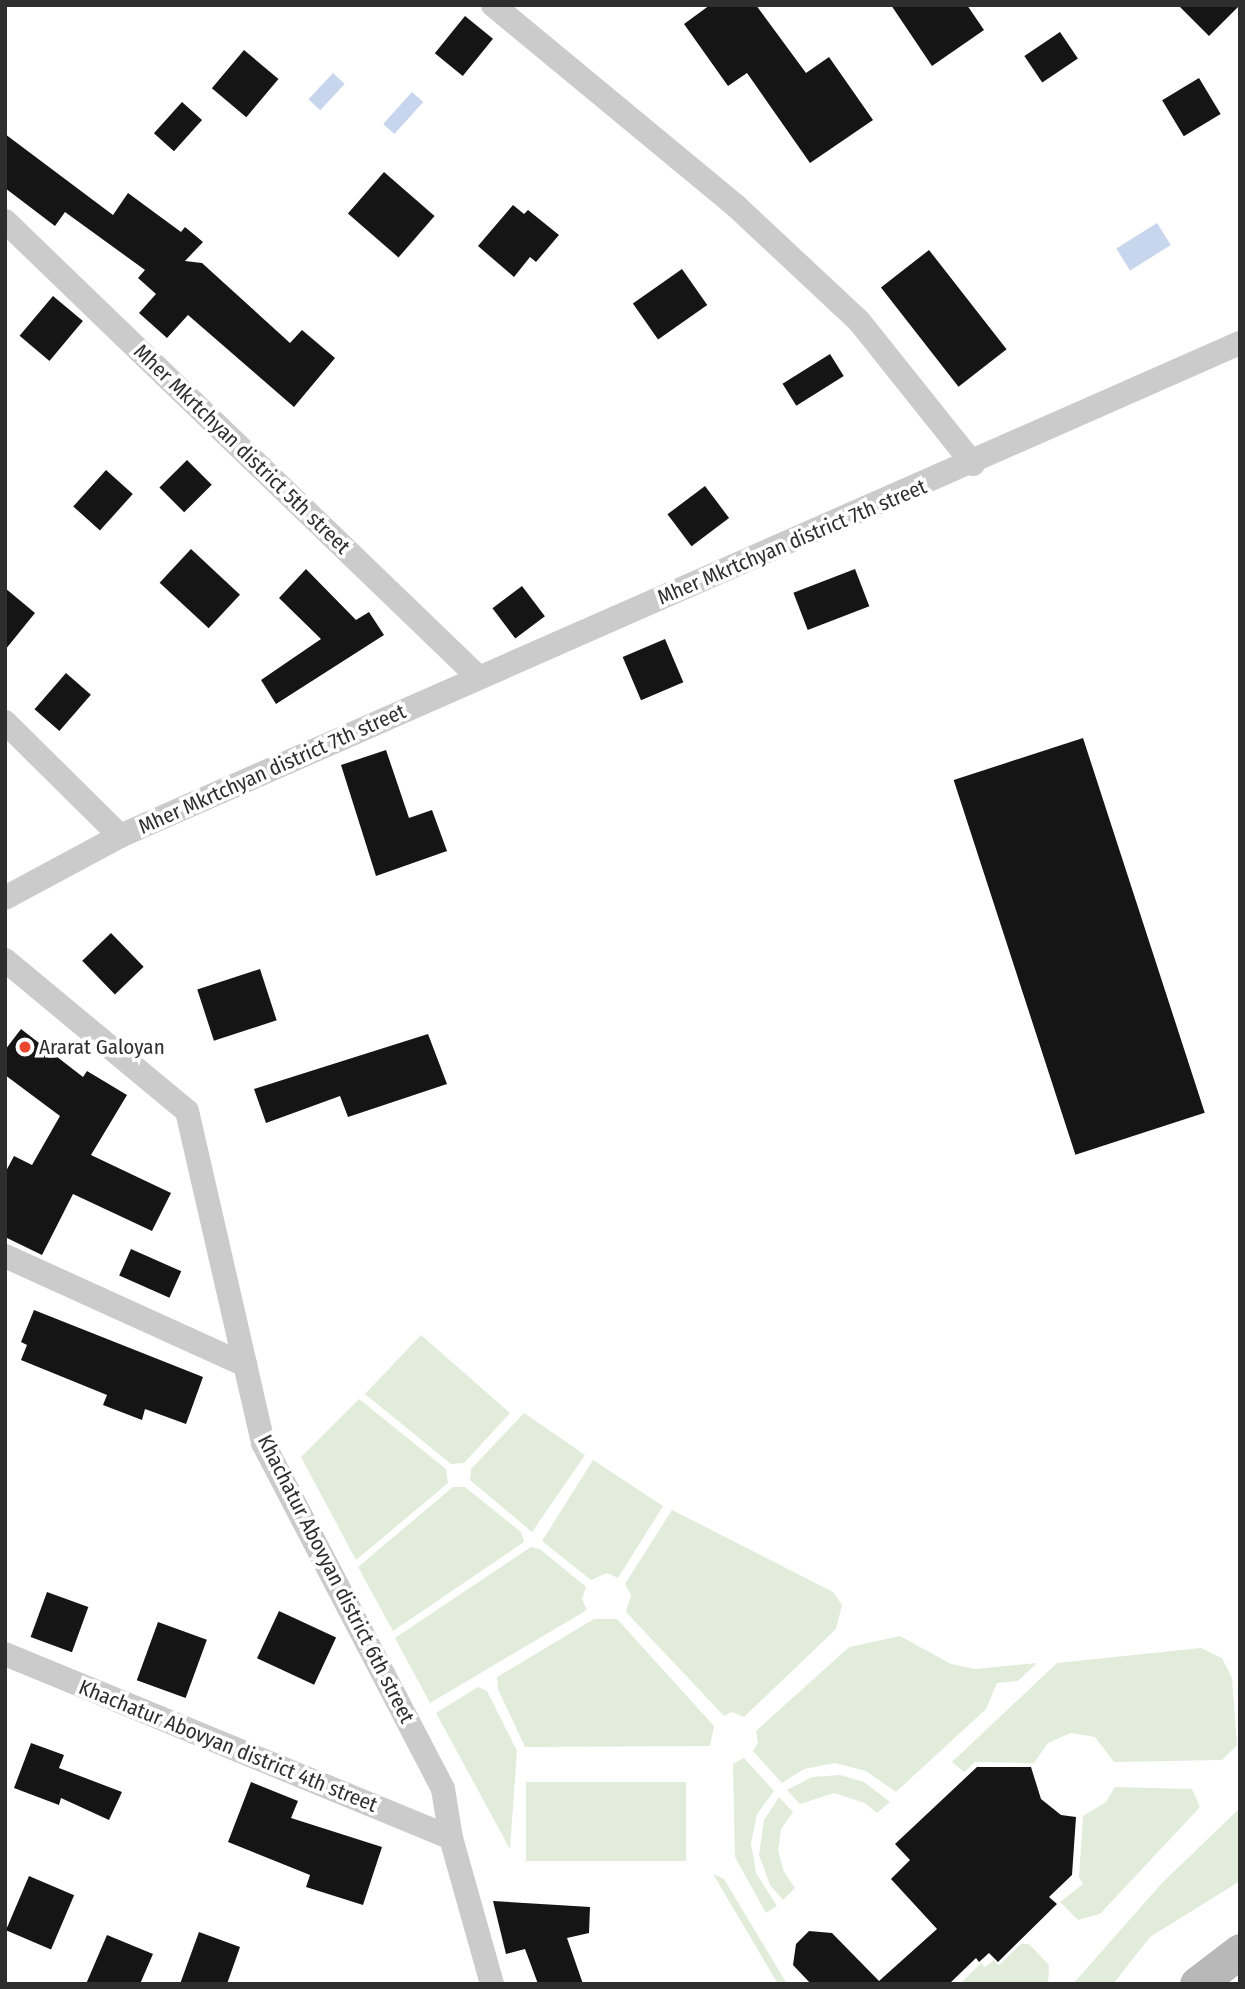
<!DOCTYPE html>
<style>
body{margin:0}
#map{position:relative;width:1245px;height:1989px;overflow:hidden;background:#fff;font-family:"Fira Sans Condensed",sans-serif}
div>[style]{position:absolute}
.green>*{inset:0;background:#e1ecdb;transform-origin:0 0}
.water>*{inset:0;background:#c7d6ec;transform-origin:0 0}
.building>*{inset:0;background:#151515;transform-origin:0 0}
.minor>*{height:24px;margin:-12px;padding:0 12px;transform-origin:12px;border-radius:12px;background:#cbcbcb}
.secondary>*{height:35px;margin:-17.5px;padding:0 17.5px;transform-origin:17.5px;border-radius:17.5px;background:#b8b8b8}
.dots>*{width:19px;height:19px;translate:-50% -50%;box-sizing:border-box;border:4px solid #fff;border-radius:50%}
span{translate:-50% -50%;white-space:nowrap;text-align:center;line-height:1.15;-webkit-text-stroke:7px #fff;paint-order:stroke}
.street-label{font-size:21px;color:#2e2e2e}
.poi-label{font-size:21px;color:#2e2e2e}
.left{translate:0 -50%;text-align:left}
.frame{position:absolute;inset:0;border:7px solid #2e2e2e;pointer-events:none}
</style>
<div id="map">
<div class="green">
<div style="clip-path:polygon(421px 1335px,510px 1413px,464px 1463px,451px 1464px,365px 1394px)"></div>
<div style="clip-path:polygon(359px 1399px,446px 1469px,448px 1483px,356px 1560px,301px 1457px)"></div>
<div style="clip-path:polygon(524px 1413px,585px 1455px,532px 1532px,470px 1480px,471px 1469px)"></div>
<div style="clip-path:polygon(593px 1460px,663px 1506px,618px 1578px,607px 1573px,591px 1580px,542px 1541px)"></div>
<div style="clip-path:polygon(453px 1487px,465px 1487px,521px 1532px,524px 1542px,393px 1631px,358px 1567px)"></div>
<div style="clip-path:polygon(672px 1510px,833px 1592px,842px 1605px,836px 1629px,744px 1717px,732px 1712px,724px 1716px,626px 1612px,631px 1595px,625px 1584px)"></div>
<div style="clip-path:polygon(531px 1547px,540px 1549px,586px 1587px,582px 1599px,587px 1610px,430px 1703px,395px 1638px)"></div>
<div style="clip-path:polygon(594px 1619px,617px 1619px,714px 1726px,710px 1746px,525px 1747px,498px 1689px,497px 1677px)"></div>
<div style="clip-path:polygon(900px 1636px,951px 1664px,975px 1669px,1037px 1663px,1018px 1681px,997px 1683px,986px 1709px,896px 1792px,866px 1771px,835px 1763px,804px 1769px,782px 1783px,753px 1751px,758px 1743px,756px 1731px,849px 1647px)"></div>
<div style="clip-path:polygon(1201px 1648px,1222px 1658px,1232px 1678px,1237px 1745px,1222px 1760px,1114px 1762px,1095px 1737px,1071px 1733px,1048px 1743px,1034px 1763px,975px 1762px,964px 1772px,952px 1762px,1057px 1663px)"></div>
<div style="clip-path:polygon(478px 1687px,487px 1691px,517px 1751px,510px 1849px,436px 1713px)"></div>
<div style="clip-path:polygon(744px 1758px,774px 1791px,757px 1814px,751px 1843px,756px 1873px,777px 1906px,766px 1913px,735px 1857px,733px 1764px)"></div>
<div style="clip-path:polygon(840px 1775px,864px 1782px,890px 1802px,877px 1813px,865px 1803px,834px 1793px,800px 1804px,787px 1790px,812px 1777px)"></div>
<div style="left:526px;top:1782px;width:160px;height:79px"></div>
<div style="clip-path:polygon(1115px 1787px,1192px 1789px,1200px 1807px,1100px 1914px,1078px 1920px,1060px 1902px,1083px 1884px,1079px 1877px,1083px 1816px,1106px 1802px)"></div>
<div style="clip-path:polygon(779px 1797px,793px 1812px,781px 1829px,778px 1851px,784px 1872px,795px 1888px,783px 1900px,770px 1885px,759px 1855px,764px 1820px)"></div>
<div style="clip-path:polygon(1240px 1808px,1240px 1881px,1150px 1937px,1113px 1984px,1073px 1984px,1162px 1883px)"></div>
<div style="clip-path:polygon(713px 1874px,724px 1879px,787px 1984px,778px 1984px)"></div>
<div style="clip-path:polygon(1021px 1944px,1029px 1944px,1049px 1965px,1048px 1984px,960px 1984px,981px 1963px,985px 1967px,994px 1960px,999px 1965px)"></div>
</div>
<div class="water">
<div style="left:333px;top:73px;width:16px;height:36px;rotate:43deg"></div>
<div style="left:412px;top:92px;width:15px;height:43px;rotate:42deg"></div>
<div style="left:1157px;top:223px;width:26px;height:48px;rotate:58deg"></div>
</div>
<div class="building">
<div style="clip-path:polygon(710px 5px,756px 5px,806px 73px,829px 57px,873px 120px,810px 163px,747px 73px,728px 86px,684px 24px)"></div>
<div style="clip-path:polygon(891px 5px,967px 5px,984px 30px,932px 66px)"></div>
<div style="clip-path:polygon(1178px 5px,1240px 5px,1209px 36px)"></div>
<div style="left:465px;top:16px;width:36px;height:48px;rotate:39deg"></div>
<div style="left:1060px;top:32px;width:32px;height:43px;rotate:56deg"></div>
<div style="left:244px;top:50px;width:45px;height:50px;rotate:40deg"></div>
<div style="left:1199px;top:78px;width:42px;height:43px;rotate:59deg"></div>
<div style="left:182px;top:102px;width:27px;height:42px;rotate:42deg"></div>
<div style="clip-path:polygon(5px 134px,113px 215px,128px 193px,181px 232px,185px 227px,203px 242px,185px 261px,202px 263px,290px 343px,302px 330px,335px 358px,294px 407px,188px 315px,167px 338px,139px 313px,156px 294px,138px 278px,145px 270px,65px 212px,55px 226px,5px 188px)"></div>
<div style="left:384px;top:172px;width:67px;height:55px;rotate:41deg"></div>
<div style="clip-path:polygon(513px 205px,524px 214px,528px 210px,559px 235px,536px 262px,530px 257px,514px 277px,478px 246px)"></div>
<div style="left:929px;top:250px;width:126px;height:61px;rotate:52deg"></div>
<div style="left:682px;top:269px;width:44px;height:60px;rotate:55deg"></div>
<div style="left:53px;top:296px;width:39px;height:52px;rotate:40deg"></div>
<div style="left:830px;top:354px;width:26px;height:56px;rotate:58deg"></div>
<div style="left:187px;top:460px;width:35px;height:39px;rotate:45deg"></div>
<div style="left:106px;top:470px;width:36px;height:49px;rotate:42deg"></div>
<div style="left:705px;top:486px;width:40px;height:47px;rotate:53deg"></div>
<div style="left:191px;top:549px;width:67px;height:46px;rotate:43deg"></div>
<div style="clip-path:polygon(306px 569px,356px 620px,369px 612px,384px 635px,276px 704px,261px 680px,321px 639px,279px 598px)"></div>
<div style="left:855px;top:569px;width:40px;height:66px;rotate:69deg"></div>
<div style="left:522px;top:586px;width:38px;height:37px;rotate:53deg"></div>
<div style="clip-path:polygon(5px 588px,35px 613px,5px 650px)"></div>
<div style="left:665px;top:639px;width:47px;height:46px;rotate:67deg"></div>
<div style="left:66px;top:673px;width:33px;height:48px;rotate:41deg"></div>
<div style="left:1083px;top:738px;width:394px;height:136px;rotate:72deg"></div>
<div style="clip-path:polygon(386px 750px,409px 818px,432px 810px,447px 851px,376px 876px,341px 765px)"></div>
<div style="left:111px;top:933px;width:47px;height:40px;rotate:46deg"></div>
<div style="left:260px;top:969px;width:54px;height:66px;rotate:72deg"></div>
<div style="clip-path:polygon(21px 1029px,83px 1077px,87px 1071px,127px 1095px,91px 1155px,171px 1193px,152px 1231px,73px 1194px,42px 1255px,5px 1237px,5px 1173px,14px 1156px,32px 1165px,60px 1116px,5px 1075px,5px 1050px)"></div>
<div style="clip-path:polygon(428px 1034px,447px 1084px,348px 1117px,340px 1096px,266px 1123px,254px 1089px)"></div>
<div style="left:131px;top:1249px;width:55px;height:29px;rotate:24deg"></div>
<div style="clip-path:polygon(34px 1310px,203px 1377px,186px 1424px,145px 1409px,142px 1420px,103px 1405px,107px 1395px,21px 1360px,27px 1345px,21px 1342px)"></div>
<div style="left:47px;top:1592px;width:44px;height:48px;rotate:20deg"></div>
<div style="left:279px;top:1611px;width:63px;height:52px;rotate:25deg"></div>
<div style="left:158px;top:1622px;width:52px;height:62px;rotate:20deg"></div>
<div style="clip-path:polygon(31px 1743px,64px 1755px,59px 1768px,122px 1792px,109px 1820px,61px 1798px,59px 1805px,14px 1788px)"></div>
<div style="clip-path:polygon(977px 1767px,1031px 1767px,1041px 1799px,1061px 1815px,1076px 1817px,1072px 1875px,1049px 1897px,1057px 1904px,998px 1962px,989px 1953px,979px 1962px,976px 1958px,949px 1984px,811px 1984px,793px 1965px,796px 1944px,809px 1931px,832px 1933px,879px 1981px,937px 1929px,891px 1879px,910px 1860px,895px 1844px)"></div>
<div style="clip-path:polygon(251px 1782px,298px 1801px,291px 1818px,382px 1847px,363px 1905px,306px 1887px,310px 1875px,228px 1842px)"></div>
<div style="left:29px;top:1876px;width:49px;height:59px;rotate:23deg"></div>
<div style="clip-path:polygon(493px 1901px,590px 1907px,589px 1933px,567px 1938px,583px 1984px,538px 1984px,525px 1949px,506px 1954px)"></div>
<div style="clip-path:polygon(199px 1932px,240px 1947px,227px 1984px,180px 1984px)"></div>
<div style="clip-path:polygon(107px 1935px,153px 1954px,140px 1984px,86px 1984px)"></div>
</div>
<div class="minor">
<div style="left:493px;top:5px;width:315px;rotate:39.6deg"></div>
<div style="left:736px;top:206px;width:168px;rotate:43.1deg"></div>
<div style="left:859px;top:321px;width:183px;rotate:51.4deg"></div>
<div style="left:5px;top:221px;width:657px;rotate:43.95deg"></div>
<div style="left:5px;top:722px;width:162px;rotate:44.7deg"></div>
<div style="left:5px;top:898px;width:131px;rotate:-28.3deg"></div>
<div style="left:120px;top:836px;width:1224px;rotate:-23.76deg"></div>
<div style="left:5px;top:960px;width:236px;rotate:39.7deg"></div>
<div style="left:187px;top:1111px;width:341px;rotate:77.1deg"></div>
<div style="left:263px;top:1443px;width:390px;rotate:62.5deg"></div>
<div style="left:443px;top:1789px;width:50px;rotate:80.7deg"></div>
<div style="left:451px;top:1838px;width:152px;rotate:74.3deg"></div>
<div style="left:5px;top:1256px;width:264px;rotate:24.4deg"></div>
<div style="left:5px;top:1654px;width:482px;rotate:22.4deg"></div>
</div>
<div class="secondary">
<div style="left:1197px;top:1984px;width:54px;rotate:-37.5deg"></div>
</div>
<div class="dots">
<div style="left:25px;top:1047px;background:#e8462d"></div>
</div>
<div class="street-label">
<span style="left:242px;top:449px;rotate:44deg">Mher Mkrtchyan district 5th street</span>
<span style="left:792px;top:542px;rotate:-23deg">Mher Mkrtchyan district 7th street</span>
<span style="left:272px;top:769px;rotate:-24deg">Mher Mkrtchyan district 7th street</span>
<span style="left:336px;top:1579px;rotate:63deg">Khachatur Abovyan district 6th street</span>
<span style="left:228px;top:1746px;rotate:22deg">Khachatur Abovyan district 4th street</span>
</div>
<div class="poi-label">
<span class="left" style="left:39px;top:1047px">Ararat Galoyan</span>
</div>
<div class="frame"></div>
</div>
